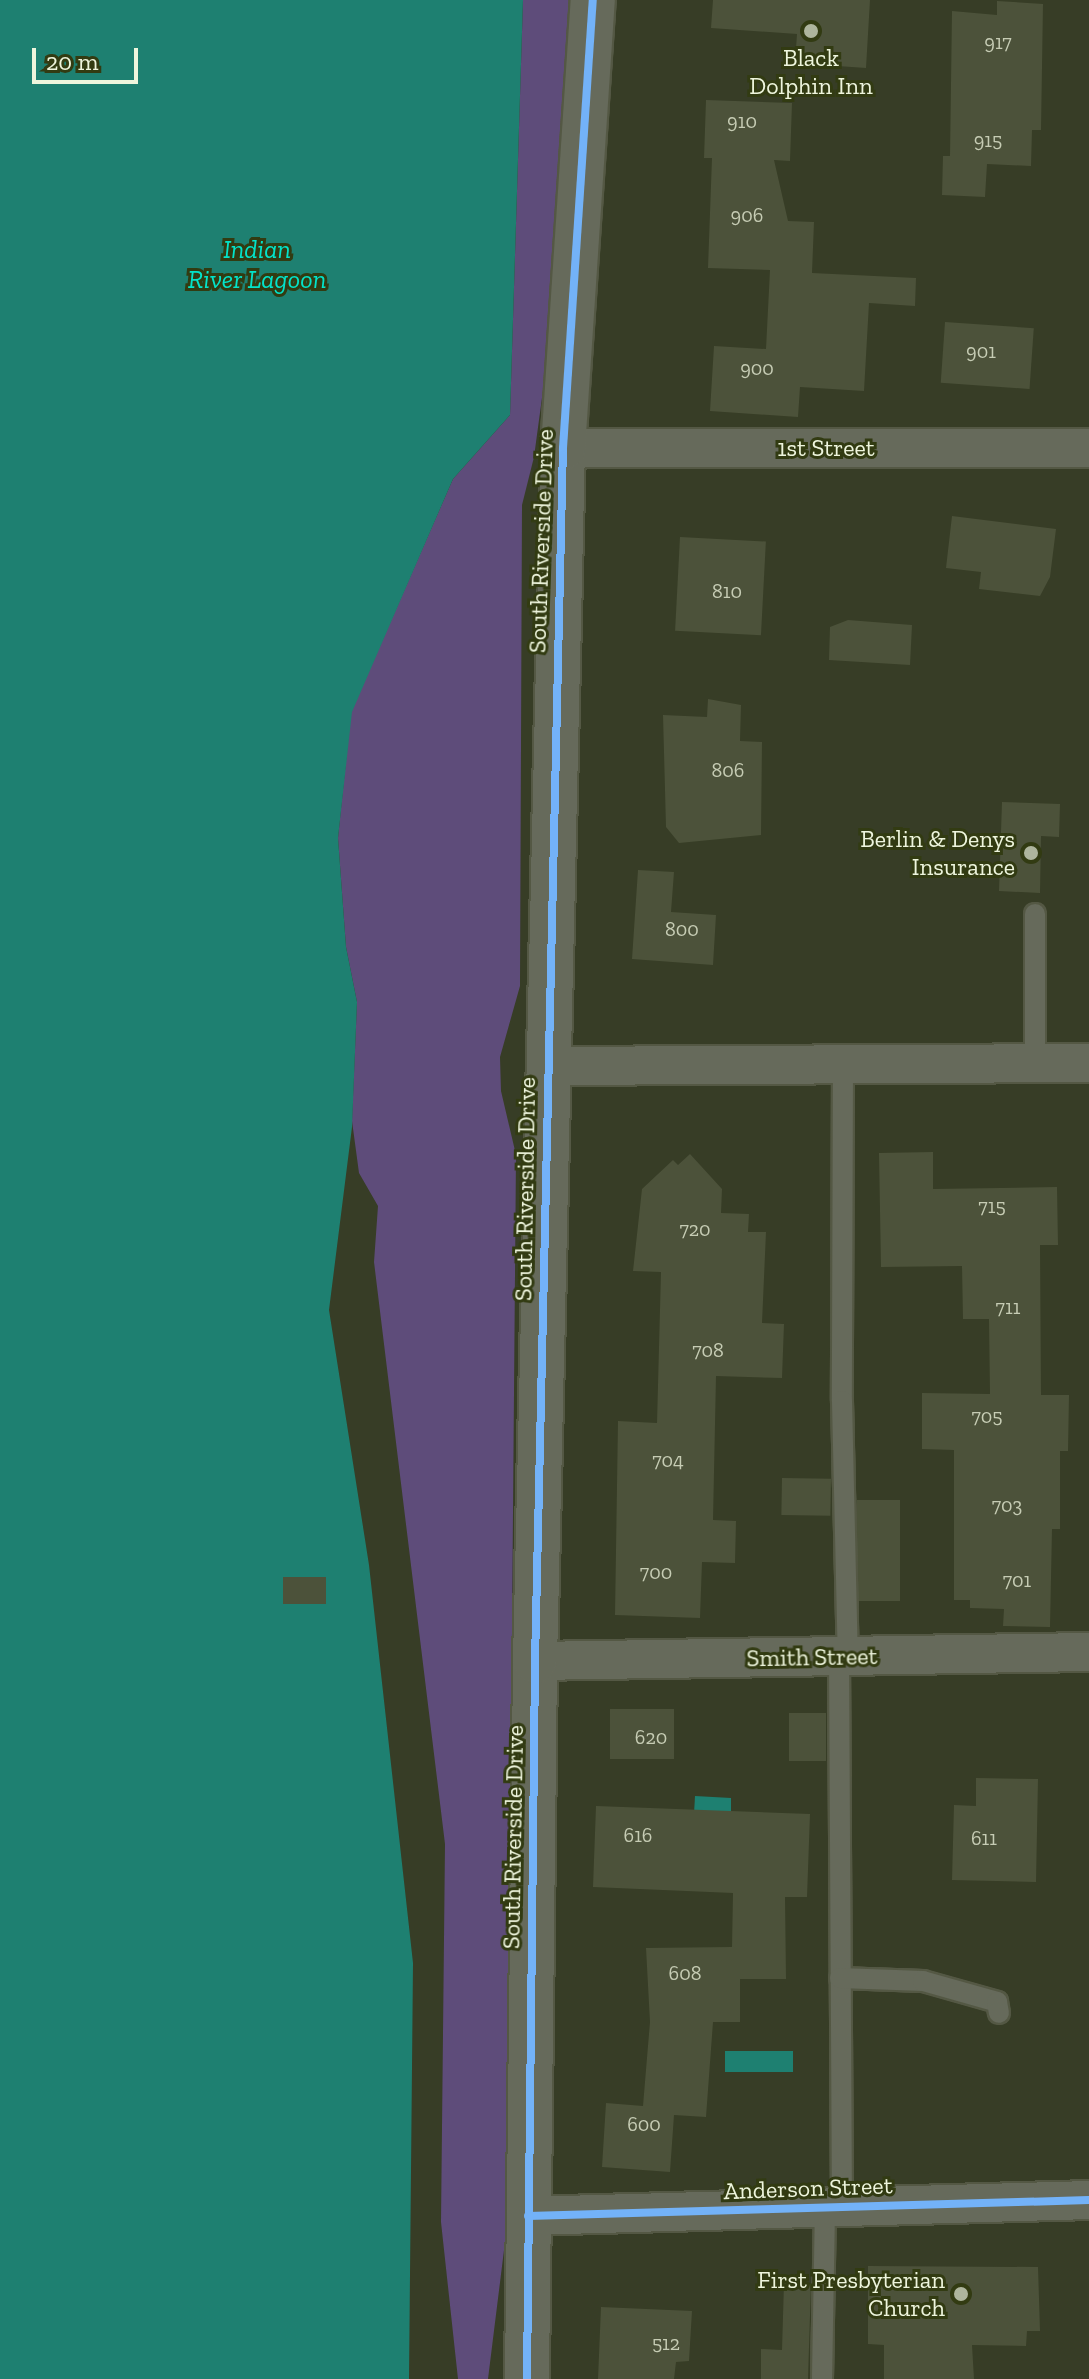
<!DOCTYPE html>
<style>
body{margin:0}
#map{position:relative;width:1089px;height:2379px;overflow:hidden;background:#373d26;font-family:"Zilla Slab",serif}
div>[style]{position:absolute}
.green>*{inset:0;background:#5e4c7a}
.water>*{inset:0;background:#1e8071;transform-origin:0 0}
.building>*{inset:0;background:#4c523a;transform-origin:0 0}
.roads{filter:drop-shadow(2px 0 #545844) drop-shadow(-2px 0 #545844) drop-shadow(0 2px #545844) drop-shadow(0 -2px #545844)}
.lane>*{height:20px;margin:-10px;padding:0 10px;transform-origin:10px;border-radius:10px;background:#666a5b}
.street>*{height:38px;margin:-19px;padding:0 19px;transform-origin:19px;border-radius:19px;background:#666a5b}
.secondary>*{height:44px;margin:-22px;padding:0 22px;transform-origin:22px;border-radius:22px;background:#666a5b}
.cycleway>*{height:8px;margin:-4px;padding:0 4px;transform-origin:4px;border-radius:4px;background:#73b2f8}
.dots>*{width:22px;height:22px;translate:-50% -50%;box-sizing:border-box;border:4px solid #323b12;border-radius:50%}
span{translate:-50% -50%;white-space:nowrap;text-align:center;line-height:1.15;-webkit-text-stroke:6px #323b12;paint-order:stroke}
.number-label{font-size:20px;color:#c6ccb4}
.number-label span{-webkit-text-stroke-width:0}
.poi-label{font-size:24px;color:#eef5dd}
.right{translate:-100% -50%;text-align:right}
.street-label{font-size:24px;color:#eef5dd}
.water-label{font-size:26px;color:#03e3ca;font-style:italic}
.scale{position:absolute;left:32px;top:48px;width:106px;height:36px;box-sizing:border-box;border:4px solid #eef5dd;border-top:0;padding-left:10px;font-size:24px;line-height:28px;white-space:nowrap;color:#eef5dd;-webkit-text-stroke:6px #323b12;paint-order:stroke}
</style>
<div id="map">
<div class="green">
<div style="clip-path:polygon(523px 0,575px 0,564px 235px,534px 457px,522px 505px,520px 986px,500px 1057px,501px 1091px,516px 1155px,507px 2226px,488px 2379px,458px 2379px,441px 2222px,445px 1844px,374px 1262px,378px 1206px,359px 1173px,352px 1121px,357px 1002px,346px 947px,338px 838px,351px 712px,453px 479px,510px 415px)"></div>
</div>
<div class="water">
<div style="clip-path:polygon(0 0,523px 0,510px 415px,453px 479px,352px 712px,338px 838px,346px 947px,357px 1002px,352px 1127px,329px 1310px,369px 1565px,413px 1963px,409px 2379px,0 2379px)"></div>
<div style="clip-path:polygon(695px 1796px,731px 1798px,731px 1813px,693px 1832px)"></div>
<div style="left:725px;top:2051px;width:68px;height:21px"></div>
</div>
<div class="building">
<div style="clip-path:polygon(713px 0,870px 0,866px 68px,795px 63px,797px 34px,711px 28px)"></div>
<div style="clip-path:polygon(997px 1px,1043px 4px,1041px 130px,1032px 130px,1031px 166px,987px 164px,985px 197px,942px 195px,943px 156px,950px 156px,952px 11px,997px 15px)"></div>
<div style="clip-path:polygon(706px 100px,792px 103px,790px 161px,774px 160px,788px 221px,814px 222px,812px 273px,916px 278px,915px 306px,869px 303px,864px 391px,800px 387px,798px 417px,710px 411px,714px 346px,766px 349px,770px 270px,708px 268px,712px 158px,704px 158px)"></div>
<div style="left:945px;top:322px;width:89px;height:61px;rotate:4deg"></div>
<div style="clip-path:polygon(952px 516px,1056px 529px,1050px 577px,1040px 596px,979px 589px,981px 572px,946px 568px)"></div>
<div style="left:680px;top:537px;width:86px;height:94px;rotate:3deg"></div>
<div style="clip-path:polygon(848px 620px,912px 625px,910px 665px,829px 660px,830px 627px)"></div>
<div style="clip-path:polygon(708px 699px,741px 705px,740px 741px,762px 742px,761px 835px,679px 843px,666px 827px,663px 715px,707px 717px)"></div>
<div style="clip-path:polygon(1002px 802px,1060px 804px,1059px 837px,1041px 836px,1040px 893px,999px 891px)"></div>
<div style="clip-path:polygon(638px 870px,674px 872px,671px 912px,716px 915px,713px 965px,632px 959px)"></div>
<div style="clip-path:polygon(933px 1152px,933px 1189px,1057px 1187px,1058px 1245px,1040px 1245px,1041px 1395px,1069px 1395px,1068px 1451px,1060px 1451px,1060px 1529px,1052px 1529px,1050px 1627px,1003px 1626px,1004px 1609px,970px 1608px,970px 1600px,954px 1600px,954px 1450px,922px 1449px,922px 1393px,990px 1394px,989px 1319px,963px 1319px,962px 1266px,881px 1267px,879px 1153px)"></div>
<div style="clip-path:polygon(690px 1154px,722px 1189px,721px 1213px,749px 1214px,748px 1232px,766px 1232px,762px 1323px,784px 1324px,782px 1378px,716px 1376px,713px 1520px,736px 1521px,735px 1563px,702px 1562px,700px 1618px,615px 1615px,618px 1421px,657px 1423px,661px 1272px,633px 1271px,642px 1189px,673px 1160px,678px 1165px)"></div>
<div style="left:782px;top:1478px;width:49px;height:37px;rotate:1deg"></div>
<div style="left:857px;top:1500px;width:43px;height:101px"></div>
<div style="left:283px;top:1577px;width:43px;height:27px"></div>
<div style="left:610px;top:1709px;width:64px;height:50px"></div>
<div style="left:789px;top:1713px;width:37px;height:48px"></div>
<div style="clip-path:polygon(976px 1778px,1038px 1779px,1036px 1882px,952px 1880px,954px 1805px,976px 1806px)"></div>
<div style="clip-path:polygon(596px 1806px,810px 1814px,807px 1897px,785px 1897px,786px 1979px,740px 1979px,740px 2022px,713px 2022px,706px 2117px,674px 2115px,670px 2172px,602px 2167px,606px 2103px,643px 2106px,650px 2022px,646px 1948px,732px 1947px,733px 1893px,593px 1887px)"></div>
<div style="clip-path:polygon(868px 2266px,1038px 2267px,1040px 2331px,1027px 2331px,1026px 2346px,972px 2345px,974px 2379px,884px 2379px,884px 2345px,868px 2344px)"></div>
<div style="clip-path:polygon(784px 2283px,811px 2284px,808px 2379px,761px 2379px,761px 2349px,782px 2350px)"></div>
<div style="clip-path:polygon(601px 2307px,692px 2311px,689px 2361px,676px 2362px,674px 2379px,598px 2379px)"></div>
</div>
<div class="roads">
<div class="lane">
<div style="left:1035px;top:1063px;width:149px;rotate:-90deg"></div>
<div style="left:843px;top:1064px;width:337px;rotate:90.2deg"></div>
<div style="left:842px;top:1401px;width:255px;rotate:88.7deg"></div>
<div style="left:839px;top:1656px;width:551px;rotate:89.69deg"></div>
<div style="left:840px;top:1978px;width:83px;rotate:2.1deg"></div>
<div style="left:923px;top:1981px;width:77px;rotate:15.8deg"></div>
<div style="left:997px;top:2002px;width:11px;rotate:80deg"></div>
<div style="left:822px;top:2379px;width:171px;rotate:-89deg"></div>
</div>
<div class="street">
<div style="left:563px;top:448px;width:526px"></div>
<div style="left:547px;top:1066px;width:542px;rotate:-0.32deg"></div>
<div style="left:535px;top:1661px;width:554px;rotate:-0.93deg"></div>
<div style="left:528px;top:2216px;width:561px;rotate:-1.63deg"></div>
</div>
<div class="secondary">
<div style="left:527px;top:2379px;width:718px;rotate:-89.36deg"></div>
<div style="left:535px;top:1661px;width:1213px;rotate:-88.68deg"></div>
<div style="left:563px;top:448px;width:449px;rotate:-86.2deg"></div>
</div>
</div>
<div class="cycleway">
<div style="left:528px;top:2216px;width:561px;rotate:-1.63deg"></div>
<div style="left:527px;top:2379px;width:718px;rotate:-89.36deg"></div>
<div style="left:535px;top:1661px;width:1213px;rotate:-88.68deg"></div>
<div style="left:563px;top:448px;width:449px;rotate:-86.2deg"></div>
</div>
<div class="dots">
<div style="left:811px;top:31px;background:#aeb59d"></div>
<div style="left:1031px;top:853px;background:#aeb59d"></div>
<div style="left:961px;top:2294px;background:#aeb59d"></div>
</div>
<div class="number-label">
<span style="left:998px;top:42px">917</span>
<span style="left:742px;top:121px">910</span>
<span style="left:988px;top:140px">915</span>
<span style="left:747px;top:215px">906</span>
<span style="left:981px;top:351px">901</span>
<span style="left:757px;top:368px">900</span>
<span style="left:727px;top:591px">810</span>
<span style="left:728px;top:770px">806</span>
<span style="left:682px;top:929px">800</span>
<span style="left:992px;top:1206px">715</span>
<span style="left:695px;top:1229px">720</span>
<span style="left:1008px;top:1307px">711</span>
<span style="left:708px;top:1350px">708</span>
<span style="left:987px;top:1416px">705</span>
<span style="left:668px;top:1460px">704</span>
<span style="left:1007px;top:1505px">703</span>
<span style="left:656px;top:1572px">700</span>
<span style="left:1017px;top:1580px">701</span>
<span style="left:651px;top:1737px">620</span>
<span style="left:638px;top:1835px">616</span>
<span style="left:984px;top:1838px">611</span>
<span style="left:685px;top:1973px">608</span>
<span style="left:644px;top:2124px">600</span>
<span style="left:666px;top:2343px">512</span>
</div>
<div class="poi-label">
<span style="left:811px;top:72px">Black<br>Dolphin Inn</span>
<span class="right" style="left:1015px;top:853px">Berlin &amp; Denys<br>Insurance</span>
<span class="right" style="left:945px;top:2294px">First Presbyterian<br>Church</span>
</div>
<div class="street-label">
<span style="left:826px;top:448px">1st Street</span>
<span style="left:541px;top:541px;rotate:-88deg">South Riverside Drive</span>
<span style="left:525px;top:1189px;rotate:-89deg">South Riverside Drive</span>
<span style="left:812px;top:1657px;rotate:-1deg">Smith Street</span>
<span style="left:513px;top:1837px;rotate:-89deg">South Riverside Drive</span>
<span style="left:808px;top:2188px;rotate:-2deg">Anderson Street</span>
</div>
<div class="water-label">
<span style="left:257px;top:265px">Indian<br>River Lagoon</span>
</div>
<div class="scale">20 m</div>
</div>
